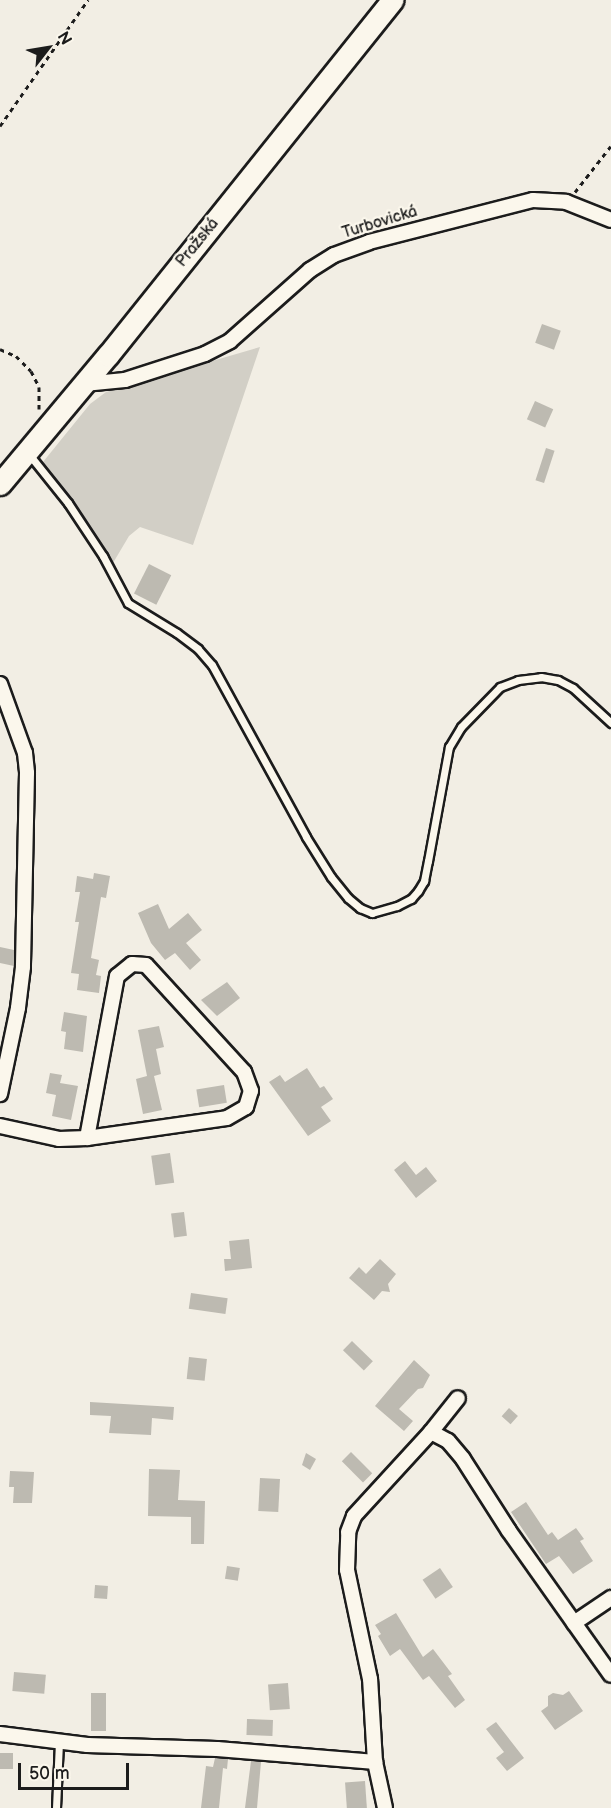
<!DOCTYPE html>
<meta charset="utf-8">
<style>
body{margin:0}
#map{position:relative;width:611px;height:1808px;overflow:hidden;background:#f2eee4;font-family:"Balsamiq Sans",sans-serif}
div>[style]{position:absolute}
.green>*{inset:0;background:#d2cfc6}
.building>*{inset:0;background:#bdbab1;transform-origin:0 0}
.path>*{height:3px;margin-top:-1.5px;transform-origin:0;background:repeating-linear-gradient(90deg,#1c1c1c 0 4.5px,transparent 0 9px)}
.roads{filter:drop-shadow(2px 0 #1c1c1c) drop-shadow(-2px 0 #1c1c1c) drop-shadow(0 2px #1c1c1c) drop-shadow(0 -2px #1c1c1c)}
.service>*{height:7px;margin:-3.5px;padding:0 3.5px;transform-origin:3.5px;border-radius:3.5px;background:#fbf7ec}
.minor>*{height:14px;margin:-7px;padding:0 7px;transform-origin:7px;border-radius:7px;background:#fbf7ec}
.primary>*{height:21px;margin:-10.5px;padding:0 10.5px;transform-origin:10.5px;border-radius:10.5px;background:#fbf7ec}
span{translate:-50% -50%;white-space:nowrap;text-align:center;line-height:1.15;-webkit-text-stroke:4.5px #fbf7ec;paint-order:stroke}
.street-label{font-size:16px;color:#1c1c1c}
.north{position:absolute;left:18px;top:18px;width:60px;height:60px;-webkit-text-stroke:4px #fbf7ec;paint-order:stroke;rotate:59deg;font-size:16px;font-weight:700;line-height:24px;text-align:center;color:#1c1c1c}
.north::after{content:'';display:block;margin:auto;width:21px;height:27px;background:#1c1c1c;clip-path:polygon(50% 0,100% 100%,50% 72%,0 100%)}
.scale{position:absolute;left:18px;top:1763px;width:111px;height:27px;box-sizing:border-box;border:3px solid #1c1c1c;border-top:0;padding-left:8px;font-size:18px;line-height:21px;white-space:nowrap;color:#1c1c1c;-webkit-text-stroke:4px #fbf7ec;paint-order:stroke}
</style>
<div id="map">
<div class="green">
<div style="clip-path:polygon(260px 347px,193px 545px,140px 527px,129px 536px,113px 563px,43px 462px,90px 404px,106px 392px)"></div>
</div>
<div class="building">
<div style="left:542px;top:324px;width:20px;height:20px;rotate:20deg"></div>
<div style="left:535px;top:401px;width:20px;height:20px;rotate:24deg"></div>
<div style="left:546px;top:448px;width:9px;height:34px;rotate:18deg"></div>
<div style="left:149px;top:564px;width:25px;height:33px;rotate:27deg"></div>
<div style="clip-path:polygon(94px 873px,110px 876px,106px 898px,101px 897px,91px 958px,99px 960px,96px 975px,101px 976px,99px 993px,77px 990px,79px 974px,71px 973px,79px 922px,75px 922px,80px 892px,75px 892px,77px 876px,93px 879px)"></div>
<div style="clip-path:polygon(158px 904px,169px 929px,188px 913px,202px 930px,186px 943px,201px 960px,190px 970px,175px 953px,165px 960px,151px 943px,138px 913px)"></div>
<div style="clip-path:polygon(0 947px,14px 950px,14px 966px,0 963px)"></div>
<div style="clip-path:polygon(227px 982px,240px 998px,217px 1016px,201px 1000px)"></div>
<div style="clip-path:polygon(64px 1012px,87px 1016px,83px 1052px,64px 1049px,66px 1032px,61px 1031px)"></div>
<div style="clip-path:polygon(159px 1026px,164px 1047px,156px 1049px,161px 1074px,154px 1076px,162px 1110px,143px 1114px,136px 1079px,147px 1076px,138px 1030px)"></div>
<div style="clip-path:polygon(307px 1068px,320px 1088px,324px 1086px,333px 1099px,321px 1107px,331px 1121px,308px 1136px,269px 1082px,280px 1075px,285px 1082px)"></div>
<div style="clip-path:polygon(50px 1073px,62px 1075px,60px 1083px,78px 1086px,71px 1120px,52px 1116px,56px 1095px,46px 1093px)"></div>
<div style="left:224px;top:1085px;width:18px;height:28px;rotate:81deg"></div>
<div style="left:170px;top:1153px;width:30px;height:19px;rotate:82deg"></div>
<div style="clip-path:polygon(405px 1161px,416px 1175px,426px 1167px,437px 1181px,416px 1198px,394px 1170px)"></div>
<div style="left:184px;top:1212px;width:24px;height:13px;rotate:83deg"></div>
<div style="clip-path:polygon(249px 1239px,252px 1268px,225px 1271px,224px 1259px,231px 1259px,229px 1241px)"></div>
<div style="clip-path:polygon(380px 1259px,396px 1274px,388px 1284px,390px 1292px,382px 1291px,374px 1300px,349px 1278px,359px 1267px,366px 1274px)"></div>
<div style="left:191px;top:1293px;width:37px;height:16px;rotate:8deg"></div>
<div style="left:352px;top:1341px;width:29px;height:13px;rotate:44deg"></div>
<div style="left:189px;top:1357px;width:18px;height:22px;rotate:6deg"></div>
<div style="clip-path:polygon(414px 1360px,430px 1375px,423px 1388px,418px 1389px,399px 1409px,413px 1421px,404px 1431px,375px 1406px)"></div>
<div style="clip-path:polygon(90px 1402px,174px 1407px,173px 1420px,152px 1418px,151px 1435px,109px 1433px,111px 1416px,90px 1415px)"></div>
<div style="left:509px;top:1408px;width:12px;height:11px;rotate:42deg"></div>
<div style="left:351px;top:1452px;width:30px;height:13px;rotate:45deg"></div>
<div style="clip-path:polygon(306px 1453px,316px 1459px,310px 1470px,302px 1465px)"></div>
<div style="clip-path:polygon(149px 1469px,180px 1470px,178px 1500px,205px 1501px,204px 1544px,191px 1544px,191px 1517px,148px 1516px)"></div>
<div style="clip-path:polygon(10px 1471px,34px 1472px,32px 1503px,13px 1503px,14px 1487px,9px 1487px)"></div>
<div style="left:260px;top:1478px;width:20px;height:33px;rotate:3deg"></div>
<div style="clip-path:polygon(526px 1502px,548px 1535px,552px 1532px,558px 1540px,576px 1528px,584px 1539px,580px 1541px,593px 1561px,573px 1574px,559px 1556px,546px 1564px,511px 1512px)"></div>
<div style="left:227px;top:1566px;width:13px;height:13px;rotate:9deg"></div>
<div style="left:440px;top:1568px;width:23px;height:21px;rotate:56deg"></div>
<div style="left:95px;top:1585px;width:13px;height:13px;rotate:4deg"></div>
<div style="clip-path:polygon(396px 1613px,423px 1657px,433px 1649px,452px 1674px,448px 1676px,465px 1700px,455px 1708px,429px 1676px,423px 1680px,400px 1649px,390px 1656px,378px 1636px,381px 1634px,375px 1625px)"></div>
<div style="left:14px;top:1672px;width:32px;height:19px;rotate:5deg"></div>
<div style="left:288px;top:1683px;width:26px;height:20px;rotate:86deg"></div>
<div style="clip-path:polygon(569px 1691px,583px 1711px,555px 1730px,541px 1711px,548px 1706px,548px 1696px,553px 1693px,563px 1695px)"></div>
<div style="left:91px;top:1693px;width:15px;height:38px"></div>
<div style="left:247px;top:1719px;width:26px;height:16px;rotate:2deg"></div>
<div style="clip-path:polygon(496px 1722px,524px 1758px,507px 1771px,496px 1758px,504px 1752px,486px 1729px)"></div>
<div style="left:0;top:1753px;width:13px;height:16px"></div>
<div style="clip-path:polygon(215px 1758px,228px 1759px,227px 1769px,223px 1768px,219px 1808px,201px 1808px,206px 1766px,213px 1767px)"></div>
<div style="clip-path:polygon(251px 1761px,261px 1762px,257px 1808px,245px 1808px)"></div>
<div style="left:365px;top:1781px;width:27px;height:20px;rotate:86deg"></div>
</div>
<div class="path">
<div style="left:0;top:126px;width:154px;rotate:-55.1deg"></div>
<div style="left:575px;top:192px;width:58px;rotate:-52deg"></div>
<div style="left:0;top:349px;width:17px;rotate:24deg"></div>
<div style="left:16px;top:356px;width:21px;rotate:45deg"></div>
<div style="left:31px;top:371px;width:18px;rotate:63deg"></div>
<div style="left:39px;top:387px;width:22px;rotate:90deg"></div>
</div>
<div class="roads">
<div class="service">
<div style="left:28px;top:453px;width:64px;rotate:51.3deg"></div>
<div style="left:68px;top:503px;width:64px;rotate:56.6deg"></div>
<div style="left:103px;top:556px;width:53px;rotate:62deg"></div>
<div style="left:128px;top:603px;width:57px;rotate:31.5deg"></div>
<div style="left:177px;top:633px;width:26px;rotate:37deg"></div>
<div style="left:198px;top:649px;width:21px;rotate:49deg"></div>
<div style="left:212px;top:665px;width:196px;rotate:61.3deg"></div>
<div style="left:306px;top:837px;width:47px;rotate:58deg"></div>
<div style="left:331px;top:877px;width:27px;rotate:51deg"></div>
<div style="left:348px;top:898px;width:16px;rotate:40deg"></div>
<div style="left:360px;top:908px;width:13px;rotate:23deg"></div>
<div style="left:372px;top:913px;width:26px;rotate:-16deg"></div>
<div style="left:397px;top:906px;width:16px;rotate:-27deg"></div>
<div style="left:411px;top:899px;width:11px;rotate:-49deg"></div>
<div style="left:418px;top:891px;width:12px;rotate:-59deg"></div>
<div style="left:424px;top:881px;width:20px;rotate:-79deg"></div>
<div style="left:428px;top:861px;width:116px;rotate:-79.6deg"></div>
<div style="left:449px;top:747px;width:23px;rotate:-59deg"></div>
<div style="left:461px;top:727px;width:56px;rotate:-45.7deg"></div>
<div style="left:500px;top:687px;width:19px;rotate:-21deg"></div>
<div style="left:518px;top:680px;width:23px;rotate:-7deg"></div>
<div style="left:541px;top:677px;width:17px;rotate:10deg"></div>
<div style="left:558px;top:680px;width:17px;rotate:28deg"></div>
<div style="left:573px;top:688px;width:52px;rotate:42.6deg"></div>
<div style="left:56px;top:1808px;width:67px;rotate:-87.4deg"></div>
</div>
<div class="minor">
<div style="left:84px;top:384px;width:41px;rotate:-5.6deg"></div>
<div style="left:125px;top:380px;width:84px;rotate:-18deg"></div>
<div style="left:205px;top:354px;width:28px;rotate:-27deg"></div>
<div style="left:230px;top:341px;width:107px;rotate:-41.6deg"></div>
<div style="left:310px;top:270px;width:28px;rotate:-32deg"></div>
<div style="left:334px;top:255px;width:37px;rotate:-20deg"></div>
<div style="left:369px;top:242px;width:169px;rotate:-14.4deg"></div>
<div style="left:533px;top:200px;width:33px;rotate:3deg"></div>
<div style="left:566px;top:202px;width:48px;rotate:21.8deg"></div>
<div style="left:0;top:684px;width:73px;rotate:70.1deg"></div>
<div style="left:25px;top:753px;width:20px;rotate:84deg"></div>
<div style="left:27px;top:773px;width:194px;rotate:91.2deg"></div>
<div style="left:23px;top:967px;width:41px;rotate:97deg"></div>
<div style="left:18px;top:1008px;width:88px;rotate:101.8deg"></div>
<div style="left:0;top:1126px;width:60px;rotate:12.4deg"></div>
<div style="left:59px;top:1139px;width:28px;rotate:-2deg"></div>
<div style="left:87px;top:1138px;width:141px;rotate:-8.1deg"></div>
<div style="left:227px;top:1118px;width:22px;rotate:-30deg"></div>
<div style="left:246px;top:1107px;width:17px;rotate:-73deg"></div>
<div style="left:251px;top:1091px;width:20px;rotate:-110deg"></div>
<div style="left:244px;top:1072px;width:145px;rotate:-132.5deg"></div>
<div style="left:146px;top:965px;width:14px;rotate:-176deg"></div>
<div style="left:132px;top:964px;width:19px;rotate:141deg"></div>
<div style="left:117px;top:976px;width:165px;rotate:100.5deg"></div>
<div style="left:431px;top:1432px;width:43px;rotate:-51.5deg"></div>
<div style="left:574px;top:1623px;width:45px;rotate:-34deg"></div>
<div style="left:0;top:1734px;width:88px;rotate:7.2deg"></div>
<div style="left:87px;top:1745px;width:130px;rotate:1.8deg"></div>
<div style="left:217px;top:1749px;width:159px;rotate:4.7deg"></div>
<div style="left:375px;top:1762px;width:47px;rotate:77.7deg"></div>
<div style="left:375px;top:1762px;width:83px;rotate:-93.4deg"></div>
<div style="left:370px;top:1679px;width:111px;rotate:-101.9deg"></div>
<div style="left:347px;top:1570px;width:38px;rotate:-88deg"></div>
<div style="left:348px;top:1532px;width:17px;rotate:-69deg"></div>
<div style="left:354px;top:1516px;width:114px;rotate:-47.5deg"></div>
<div style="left:431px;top:1432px;width:19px;rotate:28deg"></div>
<div style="left:448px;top:1441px;width:23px;rotate:50deg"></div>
<div style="left:463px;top:1459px;width:85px;rotate:57.4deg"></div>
<div style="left:509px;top:1531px;width:176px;rotate:54.7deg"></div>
</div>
<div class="primary">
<div style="left:0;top:484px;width:168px;rotate:-50.1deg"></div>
<div style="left:108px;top:355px;width:455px;rotate:-51.3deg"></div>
</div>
</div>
<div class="street-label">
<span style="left:380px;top:223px;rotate:-17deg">Turbovická</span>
<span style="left:198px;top:243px;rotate:-51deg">Pražská</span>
</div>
<div class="north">N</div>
<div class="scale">50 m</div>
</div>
